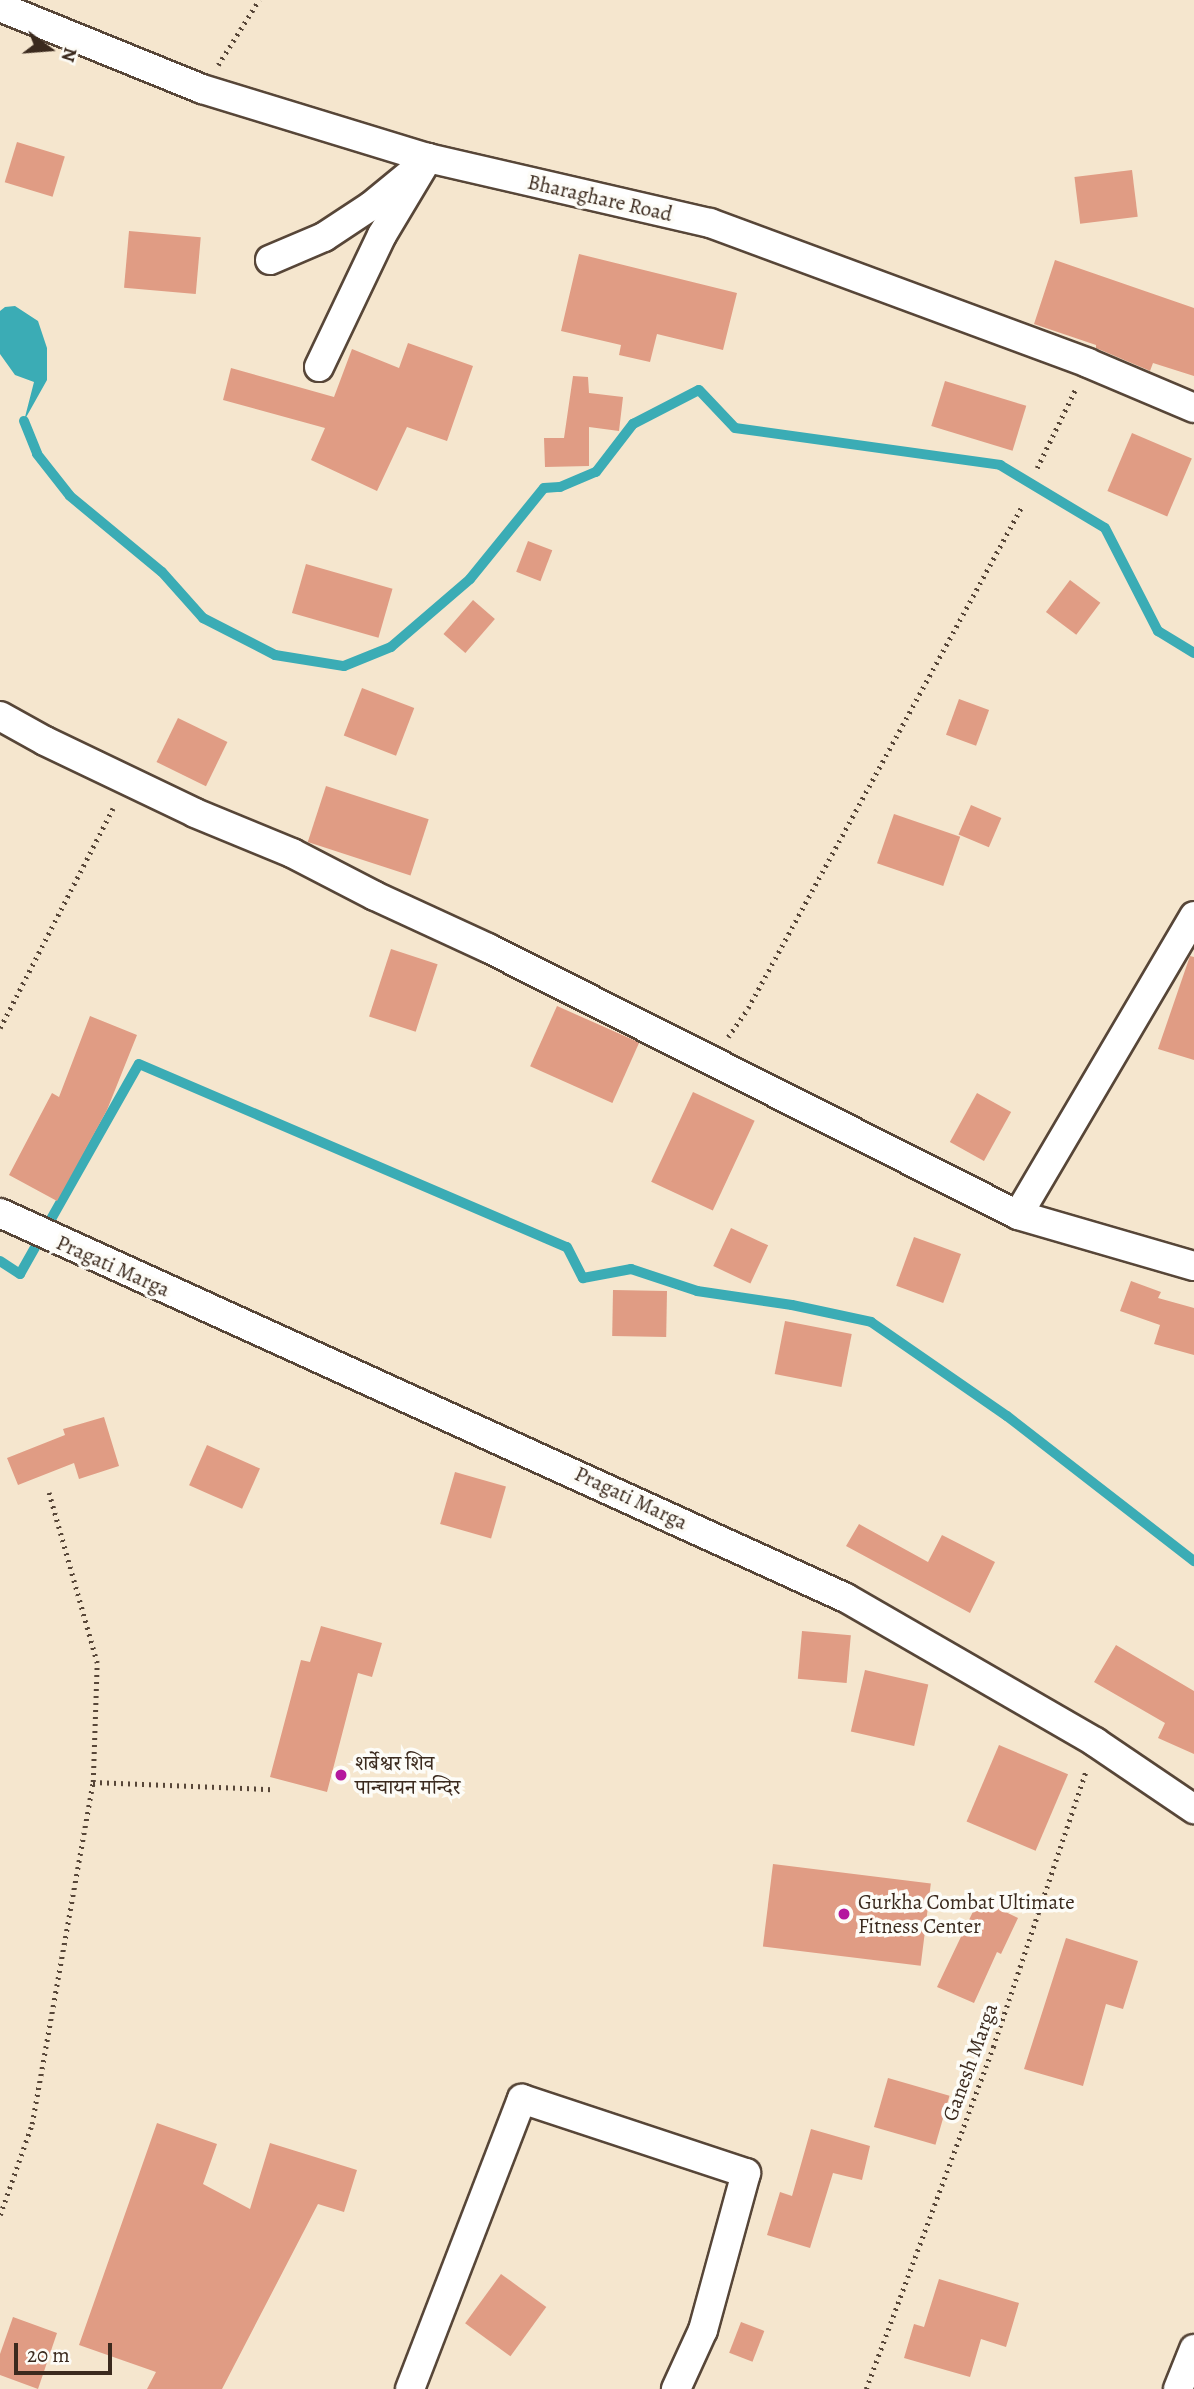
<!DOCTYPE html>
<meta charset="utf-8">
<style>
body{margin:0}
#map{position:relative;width:1194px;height:2389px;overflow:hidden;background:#f5e6ce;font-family:Alegreya,"Noto Serif Devanagari",serif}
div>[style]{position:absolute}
.water>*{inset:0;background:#3bacb5}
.stream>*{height:10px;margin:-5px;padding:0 5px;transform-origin:5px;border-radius:5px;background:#3bacb5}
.building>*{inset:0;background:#e09c84;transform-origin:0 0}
.path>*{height:4.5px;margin-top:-2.25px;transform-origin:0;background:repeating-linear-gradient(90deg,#574638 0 2px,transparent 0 7px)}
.roads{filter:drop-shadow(2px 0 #574638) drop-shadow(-2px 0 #574638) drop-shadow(0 2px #574638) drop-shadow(0 -2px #574638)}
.street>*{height:28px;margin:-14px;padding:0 14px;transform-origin:14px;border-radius:14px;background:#fff}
.dots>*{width:19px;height:19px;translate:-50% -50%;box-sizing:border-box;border:4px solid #fdfcf7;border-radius:50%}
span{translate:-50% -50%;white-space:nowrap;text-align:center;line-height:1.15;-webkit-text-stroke:7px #fdfcf7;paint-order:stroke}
.street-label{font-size:21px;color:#3b2a1e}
.poi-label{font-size:21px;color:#3b2a1e}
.left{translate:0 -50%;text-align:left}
.north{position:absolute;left:14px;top:14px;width:70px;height:70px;-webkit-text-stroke:5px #fdfcf7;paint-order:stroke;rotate:106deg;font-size:19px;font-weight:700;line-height:28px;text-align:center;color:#3b2a1e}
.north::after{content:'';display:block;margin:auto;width:24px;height:32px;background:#3b2a1e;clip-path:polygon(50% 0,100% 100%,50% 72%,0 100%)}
.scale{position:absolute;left:14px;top:2343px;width:98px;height:32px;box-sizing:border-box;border:4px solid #3b2a1e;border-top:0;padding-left:9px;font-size:21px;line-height:24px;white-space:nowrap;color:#3b2a1e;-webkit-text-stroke:5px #fdfcf7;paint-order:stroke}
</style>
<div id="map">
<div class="water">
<div style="clip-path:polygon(15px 306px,38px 321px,47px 348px,47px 380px,24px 421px,34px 382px,15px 375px,0 354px,0 311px,5px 307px)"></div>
</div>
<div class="stream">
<div style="left:24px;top:421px;width:35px;rotate:68deg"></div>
<div style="left:37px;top:454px;width:53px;rotate:51.8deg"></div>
<div style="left:70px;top:496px;width:119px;rotate:39.6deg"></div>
<div style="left:162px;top:572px;width:62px;rotate:48.3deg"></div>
<div style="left:203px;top:618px;width:81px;rotate:27.2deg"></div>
<div style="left:275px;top:655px;width:70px;rotate:9.1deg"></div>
<div style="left:344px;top:666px;width:51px;rotate:-22deg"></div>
<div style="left:391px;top:647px;width:104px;rotate:-40.7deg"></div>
<div style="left:470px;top:579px;width:117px;rotate:-50.9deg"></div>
<div style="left:544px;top:488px;width:16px;rotate:-4deg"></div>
<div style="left:560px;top:487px;width:39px;rotate:-23deg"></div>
<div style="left:596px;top:472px;width:61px;rotate:-52.4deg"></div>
<div style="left:633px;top:424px;width:74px;rotate:-27.3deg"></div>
<div style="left:699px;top:390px;width:52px;rotate:46.5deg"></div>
<div style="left:735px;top:428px;width:268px;rotate:7.9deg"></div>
<div style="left:1000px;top:465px;width:122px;rotate:31deg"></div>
<div style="left:1105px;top:528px;width:116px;rotate:62.8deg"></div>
<div style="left:1158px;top:631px;width:42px;rotate:31.4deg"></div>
<div style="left:0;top:1261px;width:24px;rotate:33deg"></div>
<div style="left:20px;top:1274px;width:241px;rotate:-60.5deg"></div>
<div style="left:139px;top:1064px;width:465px;rotate:23.2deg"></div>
<div style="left:567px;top:1247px;width:35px;rotate:63deg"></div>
<div style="left:583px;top:1278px;width:49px;rotate:-10.6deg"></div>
<div style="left:631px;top:1269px;width:70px;rotate:18.4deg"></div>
<div style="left:697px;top:1291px;width:96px;rotate:8.4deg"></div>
<div style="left:792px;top:1305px;width:81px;rotate:12.1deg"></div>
<div style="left:871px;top:1322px;width:165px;rotate:34.7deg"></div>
<div style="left:1007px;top:1416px;width:237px;rotate:37.8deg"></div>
</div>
<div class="building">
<div style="left:17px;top:142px;width:50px;height:42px;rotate:17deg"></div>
<div style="left:1132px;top:170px;width:47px;height:58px;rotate:83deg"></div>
<div style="left:129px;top:231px;width:72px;height:57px;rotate:5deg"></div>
<div style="clip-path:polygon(579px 254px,737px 293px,723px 350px,657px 334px,650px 362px,619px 355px,621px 345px,561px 331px)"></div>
<div style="clip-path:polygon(1055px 260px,1194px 308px,1194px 376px,1153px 363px,1150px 371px,1148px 370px,1096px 348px,1096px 345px,1034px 324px)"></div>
<div style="clip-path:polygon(408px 343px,473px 366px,447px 441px,407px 427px,377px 491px,311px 460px,325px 428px,223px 400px,231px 368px,334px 397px,352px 349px,399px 368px)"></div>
<div style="clip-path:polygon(573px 376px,588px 377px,589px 393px,623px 397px,619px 431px,589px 427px,589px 466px,545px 467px,544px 438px,564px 438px)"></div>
<div style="left:945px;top:381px;width:85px;height:47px;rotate:17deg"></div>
<div style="left:1132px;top:433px;width:65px;height:63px;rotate:23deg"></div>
<div style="left:528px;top:541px;width:26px;height:33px;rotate:21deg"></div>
<div style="left:306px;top:564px;width:90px;height:51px;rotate:16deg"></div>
<div style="left:1070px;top:580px;width:38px;height:40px;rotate:37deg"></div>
<div style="left:473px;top:600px;width:29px;height:45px;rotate:41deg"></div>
<div style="left:362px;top:688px;width:56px;height:51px;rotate:21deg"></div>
<div style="left:959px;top:699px;width:32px;height:38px;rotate:20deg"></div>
<div style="left:178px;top:718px;width:55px;height:49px;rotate:26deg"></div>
<div style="left:326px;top:786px;width:108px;height:59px;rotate:18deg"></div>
<div style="left:971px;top:805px;width:33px;height:32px;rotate:23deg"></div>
<div style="left:894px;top:814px;width:70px;height:52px;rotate:19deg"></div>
<div style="left:391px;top:949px;width:49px;height:71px;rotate:18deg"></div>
<div style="clip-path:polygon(1190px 956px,1194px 957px,1194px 1060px,1158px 1049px)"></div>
<div style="left:557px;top:1006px;width:90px;height:66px;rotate:24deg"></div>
<div style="clip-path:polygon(90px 1016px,137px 1035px,107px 1110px,57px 1201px,9px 1175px,52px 1093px,59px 1097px)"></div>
<div style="left:693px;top:1092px;width:68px;height:99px;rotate:25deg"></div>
<div style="left:977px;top:1093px;width:39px;height:56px;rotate:29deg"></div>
<div style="left:731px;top:1228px;width:41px;height:42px;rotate:25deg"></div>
<div style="left:914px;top:1237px;width:50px;height:52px;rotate:20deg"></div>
<div style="clip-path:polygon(1131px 1281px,1161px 1292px,1158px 1298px,1194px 1308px,1194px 1355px,1154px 1344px,1160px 1325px,1120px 1311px)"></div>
<div style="left:613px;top:1290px;width:54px;height:46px;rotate:1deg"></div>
<div style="left:785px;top:1321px;width:68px;height:54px;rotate:11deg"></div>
<div style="clip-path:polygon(104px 1417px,119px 1466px,79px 1479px,74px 1463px,18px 1485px,7px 1458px,65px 1435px,63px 1429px)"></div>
<div style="left:207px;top:1445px;width:58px;height:44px;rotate:24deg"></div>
<div style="left:455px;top:1472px;width:53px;height:54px;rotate:16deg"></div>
<div style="clip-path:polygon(859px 1524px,928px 1562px,942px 1535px,995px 1562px,970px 1613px,846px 1546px)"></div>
<div style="clip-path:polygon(321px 1626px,382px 1643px,372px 1677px,358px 1673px,327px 1792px,270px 1777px,301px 1660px,310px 1662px)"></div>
<div style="left:802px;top:1631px;width:49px;height:48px;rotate:5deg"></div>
<div style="clip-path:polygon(1116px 1645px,1194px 1691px,1194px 1754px,1158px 1738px,1165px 1723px,1094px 1682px)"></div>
<div style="left:865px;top:1670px;width:65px;height:63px;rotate:13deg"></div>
<div style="left:999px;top:1745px;width:75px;height:83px;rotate:23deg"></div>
<div style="left:773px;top:1864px;width:159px;height:83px;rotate:7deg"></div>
<div style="clip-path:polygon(979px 1899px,1018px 1918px,1001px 1954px,997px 1952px,974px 2003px,937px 1987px)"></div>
<div style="clip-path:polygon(1066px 1938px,1138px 1961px,1123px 2009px,1106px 2004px,1083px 2086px,1024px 2069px)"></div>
<div style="left:888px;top:2078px;width:64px;height:51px;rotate:16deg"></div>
<div style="clip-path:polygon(157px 2123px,217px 2144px,203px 2184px,250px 2209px,270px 2143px,357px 2170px,344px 2212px,318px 2204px,222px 2389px,147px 2389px,156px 2372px,79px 2345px)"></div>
<div style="clip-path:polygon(811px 2129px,870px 2146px,862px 2180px,833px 2173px,810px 2248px,767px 2235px,780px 2192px,792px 2196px)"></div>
<div style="left:501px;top:2274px;width:56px;height:61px;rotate:36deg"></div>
<div style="clip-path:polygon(939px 2279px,1019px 2303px,1006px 2347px,981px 2339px,970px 2377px,904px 2358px,914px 2324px,924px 2327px)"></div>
<div style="clip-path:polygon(13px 2317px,57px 2333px,38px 2389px,0 2375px,0 2354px)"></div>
<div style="left:741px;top:2322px;width:25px;height:33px;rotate:21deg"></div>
</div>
<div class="path">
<div style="left:218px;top:65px;width:77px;rotate:-57.8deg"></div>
<div style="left:1037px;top:468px;width:87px;rotate:-64deg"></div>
<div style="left:0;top:1028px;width:247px;rotate:-62.8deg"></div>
<div style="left:728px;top:1037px;width:35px;rotate:-55deg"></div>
<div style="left:748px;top:1008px;width:572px;rotate:-61.37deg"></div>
<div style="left:93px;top:1782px;width:178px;rotate:2.3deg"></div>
<div style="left:0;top:2215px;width:96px;rotate:-70.6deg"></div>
<div style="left:32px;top:2124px;width:347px;rotate:-79.9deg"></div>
<div style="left:93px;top:1782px;width:119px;rotate:-88.1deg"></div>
<div style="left:97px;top:1663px;width:177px;rotate:-105.8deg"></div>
<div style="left:866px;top:2389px;width:365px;rotate:-69.6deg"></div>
<div style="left:993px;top:2047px;width:292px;rotate:-71.4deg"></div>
</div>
<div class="roads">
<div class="street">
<div style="left:0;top:7px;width:218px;rotate:22.1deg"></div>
<div style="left:202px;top:89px;width:236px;rotate:17deg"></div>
<div style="left:428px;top:158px;width:289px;rotate:13deg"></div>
<div style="left:710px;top:223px;width:403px;rotate:20.3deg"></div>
<div style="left:1088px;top:363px;width:115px;rotate:23deg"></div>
<div style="left:270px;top:260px;width:59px;rotate:-23.1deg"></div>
<div style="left:324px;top:237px;width:56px;rotate:-33.4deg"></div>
<div style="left:371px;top:206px;width:50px;rotate:-39.4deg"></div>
<div style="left:319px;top:367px;width:146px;rotate:-64.5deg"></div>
<div style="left:382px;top:235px;width:90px;rotate:-59.1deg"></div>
<div style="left:0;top:716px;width:51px;rotate:29.1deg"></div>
<div style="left:45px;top:741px;width:166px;rotate:25.6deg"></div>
<div style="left:195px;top:813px;width:105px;rotate:22.4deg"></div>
<div style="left:292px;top:853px;width:93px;rotate:27.4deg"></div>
<div style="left:375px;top:896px;width:124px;rotate:24.7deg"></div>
<div style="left:488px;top:948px;width:593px;rotate:26.74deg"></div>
<div style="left:1018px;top:1215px;width:183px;rotate:16.2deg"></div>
<div style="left:0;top:1213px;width:929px;rotate:24.47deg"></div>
<div style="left:846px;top:1598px;width:288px;rotate:30deg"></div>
<div style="left:1095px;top:1742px;width:120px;rotate:34.1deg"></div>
<div style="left:1018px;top:1215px;width:347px;rotate:-59.5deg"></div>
<div style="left:410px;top:2389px;width:311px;rotate:-68.9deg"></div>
<div style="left:522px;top:2099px;width:236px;rotate:18.3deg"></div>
<div style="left:746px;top:2173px;width:163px;rotate:105.3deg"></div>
<div style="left:703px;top:2330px;width:65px;rotate:114.6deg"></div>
<div style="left:1178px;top:2389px;width:43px;rotate:-68.2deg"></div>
</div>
</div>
<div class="dots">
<div style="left:341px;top:1775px;background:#b5179e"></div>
<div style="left:844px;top:1914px;background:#b5179e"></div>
</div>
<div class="street-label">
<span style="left:600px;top:198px;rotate:13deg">Bharaghare Road</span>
<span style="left:113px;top:1266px;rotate:24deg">Pragati Marga</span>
<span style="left:631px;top:1498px;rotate:25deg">Pragati Marga</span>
<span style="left:970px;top:2062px;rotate:-70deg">Ganesh Marga</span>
</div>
<div class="poi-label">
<span class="left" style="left:355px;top:1775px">शर्बेश्वर शिव<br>पान्चायन मन्दिर</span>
<span class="left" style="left:858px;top:1914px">Gurkha Combat Ultimate<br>Fitness Center</span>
</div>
<div class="north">N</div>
<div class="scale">20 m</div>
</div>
